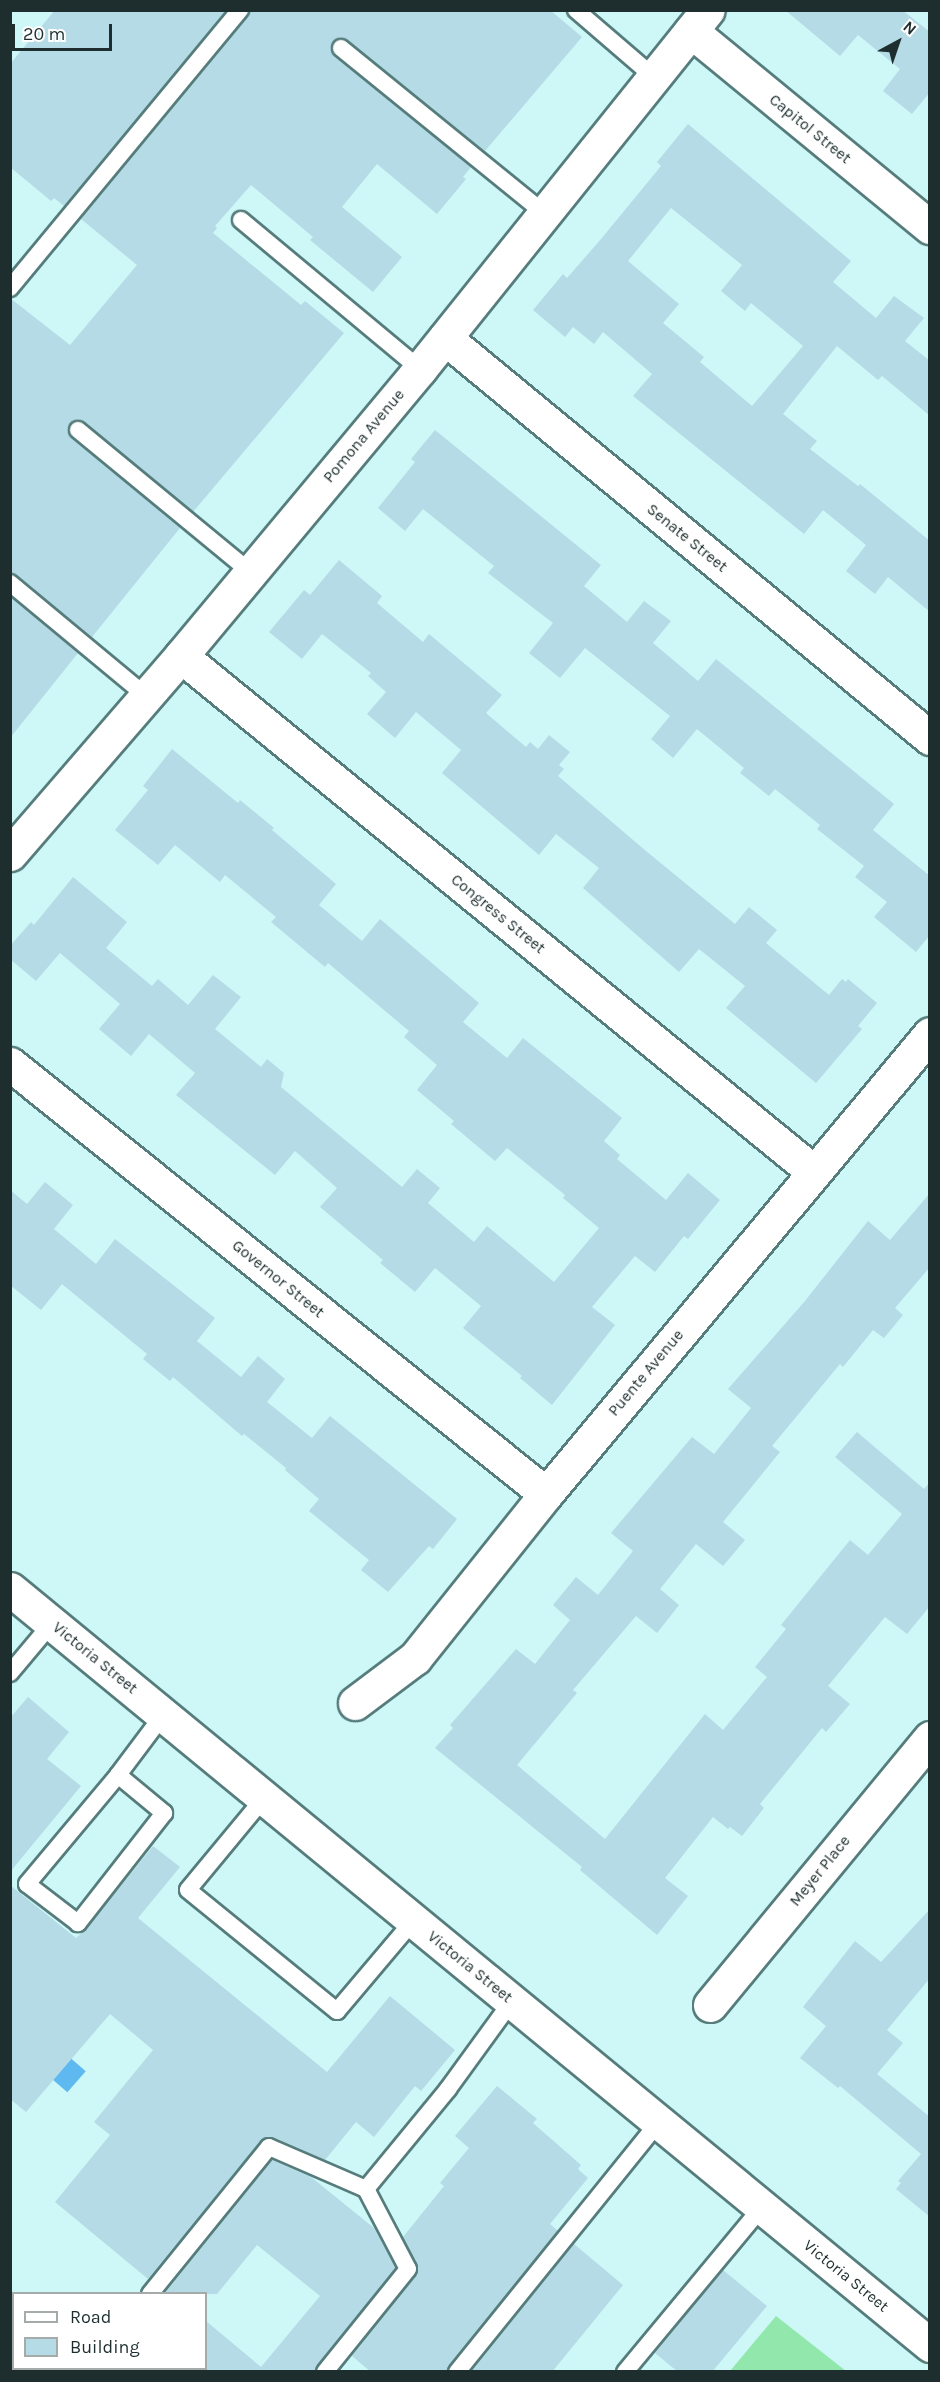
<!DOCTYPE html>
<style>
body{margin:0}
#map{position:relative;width:940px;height:2382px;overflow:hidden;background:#cdf8f7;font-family:Karla,sans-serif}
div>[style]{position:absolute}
.green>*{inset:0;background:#92e8ac}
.water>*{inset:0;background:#5eb9f0;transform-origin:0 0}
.building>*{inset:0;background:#b5dbe6}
.roads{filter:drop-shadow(2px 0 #567c7c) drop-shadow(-2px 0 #567c7c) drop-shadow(0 2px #567c7c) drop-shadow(0 -2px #567c7c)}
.service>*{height:16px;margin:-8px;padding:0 8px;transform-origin:8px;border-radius:8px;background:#fff}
.minor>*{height:33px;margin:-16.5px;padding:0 16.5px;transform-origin:16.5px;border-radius:16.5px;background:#fff}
.secondary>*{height:33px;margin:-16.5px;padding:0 16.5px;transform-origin:16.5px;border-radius:16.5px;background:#fff}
span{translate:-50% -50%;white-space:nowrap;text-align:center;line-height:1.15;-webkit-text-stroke:5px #fff;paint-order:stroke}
.street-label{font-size:16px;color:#1e2e2e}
.frame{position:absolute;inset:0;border:12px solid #1e2e2e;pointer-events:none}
.legend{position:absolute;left:12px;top:2292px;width:195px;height:78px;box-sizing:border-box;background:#fff;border:2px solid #a5abab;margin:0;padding:8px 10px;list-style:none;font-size:18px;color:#1e2e2e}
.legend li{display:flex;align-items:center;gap:12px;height:30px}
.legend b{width:30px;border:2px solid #a5abab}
.north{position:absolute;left:868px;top:12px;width:60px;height:60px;-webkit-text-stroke:4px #fff;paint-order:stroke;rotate:40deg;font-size:16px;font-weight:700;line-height:24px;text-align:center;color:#1e2e2e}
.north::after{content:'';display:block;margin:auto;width:21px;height:27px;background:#1e2e2e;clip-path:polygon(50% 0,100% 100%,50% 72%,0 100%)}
.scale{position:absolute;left:12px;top:24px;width:100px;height:27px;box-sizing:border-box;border:3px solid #1e2e2e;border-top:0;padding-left:8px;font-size:18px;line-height:21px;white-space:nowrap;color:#1e2e2e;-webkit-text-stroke:4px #fff;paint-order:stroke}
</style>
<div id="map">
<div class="green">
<div style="clip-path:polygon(776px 2316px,846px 2371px,730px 2371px)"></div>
<div style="clip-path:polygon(13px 2341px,14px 2368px,125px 2368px,128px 2371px,11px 2371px,11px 2349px)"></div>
</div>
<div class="water">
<div style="left:51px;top:2041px;width:46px;height:28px;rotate:41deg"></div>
</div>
<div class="building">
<div style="clip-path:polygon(55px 10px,226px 10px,64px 206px,54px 198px,51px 201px,10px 167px,10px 64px)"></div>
<div style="clip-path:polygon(250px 10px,550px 10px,582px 37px,485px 151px,348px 40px,342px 38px,333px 41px,331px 47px,334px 56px,471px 167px,463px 177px,466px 179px,437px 214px,377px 164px,342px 207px,402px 257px,373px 292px,310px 240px,313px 237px,251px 185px,215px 226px,217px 228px,213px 233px,301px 305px,305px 301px,344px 333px,193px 512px,85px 422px,75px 420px,70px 424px,68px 433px,71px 438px,180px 528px,92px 637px,17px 575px,10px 573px,10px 298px,70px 345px,137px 265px,81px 219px,248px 17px)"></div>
<div style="clip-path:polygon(785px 10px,902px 10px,930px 32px,930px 92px,912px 114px,883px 91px,900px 69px,858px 35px,840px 56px)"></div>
<div style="clip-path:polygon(evenodd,688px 124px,851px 261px,833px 282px,876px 318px,894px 296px,924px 318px,905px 341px,930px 361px,930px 416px,882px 376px,878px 380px,837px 346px,783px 414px,817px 441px,810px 449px,858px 486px,860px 484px,930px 541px,930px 612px,888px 577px,875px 594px,846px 571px,866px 545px,823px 510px,804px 534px,633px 396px,652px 374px,603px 332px,594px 344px,573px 327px,565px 337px,533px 310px,563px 274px,567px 278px,601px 239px,661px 166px,657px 162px,688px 124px,671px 208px,742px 265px,721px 291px,745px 311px,751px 303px,803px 346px,752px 406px,700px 362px,704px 357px,663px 323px,679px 304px,628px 261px,671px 208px)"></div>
<div style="clip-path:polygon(435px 430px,601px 565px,584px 586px,627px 622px,644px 601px,671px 621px,653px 643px,698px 681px,716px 659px,894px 804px,873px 830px,930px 876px,930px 935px,916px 952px,874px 917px,887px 902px,855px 877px,864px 866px,817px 829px,820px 825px,775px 789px,769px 796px,740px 773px,744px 768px,697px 729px,673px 758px,651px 739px,670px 716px,585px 648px,560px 678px,529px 653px,553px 623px,488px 573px,494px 566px,423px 509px,405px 531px,378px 508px,415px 462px,411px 459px)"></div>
<div style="clip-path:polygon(339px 560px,382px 596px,377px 603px,423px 642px,429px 634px,502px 695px,486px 713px,526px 747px,530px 742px,538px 749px,549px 735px,570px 752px,559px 765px,564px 769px,558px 776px,646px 851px,735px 924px,749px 907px,777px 930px,766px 943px,829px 995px,842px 979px,846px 982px,848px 979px,877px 1003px,858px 1026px,862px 1029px,816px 1083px,726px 1008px,745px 986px,699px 949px,679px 972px,583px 888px,599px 868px,556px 834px,539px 855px,442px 773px,461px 750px,416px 712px,395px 738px,367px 714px,386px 692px,368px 676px,371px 673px,322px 634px,302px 659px,269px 632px,304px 590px,310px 595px)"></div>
<div style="clip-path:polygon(10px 597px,78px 653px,10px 738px)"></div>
<div style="clip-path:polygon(172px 749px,238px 803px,240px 800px,274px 828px,272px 830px,336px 884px,319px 905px,362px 941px,380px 919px,479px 1003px,463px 1022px,507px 1058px,523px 1038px,622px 1118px,604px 1141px,620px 1155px,617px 1159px,666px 1200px,688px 1173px,720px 1200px,688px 1239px,684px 1236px,655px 1272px,635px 1256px,592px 1307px,615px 1325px,552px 1405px,520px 1378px,522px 1376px,463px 1328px,481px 1306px,435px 1268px,415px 1292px,380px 1263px,383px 1260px,320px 1207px,337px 1188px,295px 1151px,275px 1175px,176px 1095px,195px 1073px,149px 1034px,131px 1056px,99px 1029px,120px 1004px,60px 953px,36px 981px,10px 959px,10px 946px,31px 922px,34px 925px,73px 877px,127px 922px,106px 948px,152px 986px,158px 979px,188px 1005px,213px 975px,241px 997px,215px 1029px,261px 1067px,267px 1059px,284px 1073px,281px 1087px,402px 1187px,417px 1169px,440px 1188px,428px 1203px,474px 1242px,487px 1226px,554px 1282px,599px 1228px,563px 1198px,565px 1195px,507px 1148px,495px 1161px,451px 1124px,454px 1121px,417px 1090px,437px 1065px,404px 1037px,409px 1031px,328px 963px,325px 967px,271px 922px,276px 917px,225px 875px,220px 882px,175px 845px,158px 865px,115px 830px,148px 790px,143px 786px)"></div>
<div style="clip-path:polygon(45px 1182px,73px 1205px,54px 1229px,96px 1264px,115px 1239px,215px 1318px,197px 1341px,241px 1377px,258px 1356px,285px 1379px,267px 1402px,312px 1438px,330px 1416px,457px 1519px,433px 1549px,429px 1546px,388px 1592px,361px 1570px,369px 1560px,309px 1511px,319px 1499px,285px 1470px,286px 1468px,244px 1434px,242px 1436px,173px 1377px,170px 1381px,143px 1359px,147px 1354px,62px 1284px,41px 1310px,10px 1285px,10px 1190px,27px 1204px)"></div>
<div style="clip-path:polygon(930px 1193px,930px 1267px,895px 1308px,903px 1315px,884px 1338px,873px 1330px,843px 1367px,840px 1364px,772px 1446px,780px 1452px,723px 1522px,745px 1540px,723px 1566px,696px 1544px,660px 1589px,679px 1605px,657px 1633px,636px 1616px,573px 1690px,577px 1693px,517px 1765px,605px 1839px,705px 1714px,723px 1730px,767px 1677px,755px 1667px,786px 1629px,781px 1625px,850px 1540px,868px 1555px,902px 1514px,835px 1457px,857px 1432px,924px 1489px,930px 1482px,930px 1606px,907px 1634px,885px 1617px,828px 1686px,850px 1704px,826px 1732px,822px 1728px,760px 1804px,764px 1808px,742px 1836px,730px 1827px,728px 1829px,713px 1817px,665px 1878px,688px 1896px,657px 1935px,580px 1870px,582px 1867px,435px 1748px,453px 1728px,450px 1725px,516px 1649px,535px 1664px,570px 1620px,553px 1605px,576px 1577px,598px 1595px,633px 1551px,611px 1533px,692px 1437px,714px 1454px,751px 1408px,728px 1389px,805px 1301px,868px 1221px,890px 1240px)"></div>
<div style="clip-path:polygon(28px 1697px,69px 1732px,47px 1759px,81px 1786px,10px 1872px,10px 1718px)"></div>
<div style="clip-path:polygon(153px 1846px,180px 1867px,138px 1918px,327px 2072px,390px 1996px,455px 2050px,421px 2091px,415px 2086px,374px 2137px,356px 2122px,325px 2160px,273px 2137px,261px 2140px,148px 2279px,55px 2202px,110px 2135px,94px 2122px,153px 2050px,110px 2014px,26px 2112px,10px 2099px,10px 1885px,76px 1938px,86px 1929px)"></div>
<div style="clip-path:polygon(930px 1909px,930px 1978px,887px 2030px,903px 2043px,877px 2074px,930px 2117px,930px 2217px,896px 2189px,901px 2183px,898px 2181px,921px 2154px,840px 2086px,838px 2088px,800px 2058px,826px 2026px,803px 2007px,855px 1941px,881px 1962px)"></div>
<div style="clip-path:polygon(497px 2086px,537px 2119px,533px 2123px,581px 2165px,578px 2169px,588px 2178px,550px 2224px,558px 2231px,447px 2372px,371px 2372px,352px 2356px,418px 2271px,403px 2237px,444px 2186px,440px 2183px,469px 2148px,455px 2136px)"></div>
<div style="clip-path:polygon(272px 2160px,311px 2177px,374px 2228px,396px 2268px,315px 2372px,206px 2372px,206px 2321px,261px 2367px,320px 2296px,257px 2245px,217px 2294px,165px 2293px)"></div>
<div style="clip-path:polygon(574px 2244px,623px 2285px,552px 2372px,471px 2372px)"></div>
<div style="clip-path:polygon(723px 2270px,767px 2306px,712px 2372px,678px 2372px,655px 2353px)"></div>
</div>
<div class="roads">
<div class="service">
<div style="left:576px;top:10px;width:103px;rotate:40.7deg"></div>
<div style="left:341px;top:48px;width:262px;rotate:39.1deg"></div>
<div style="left:241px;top:220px;width:233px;rotate:39.8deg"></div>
<div style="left:10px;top:288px;width:361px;rotate:-50.4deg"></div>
<div style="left:78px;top:430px;width:223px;rotate:39.5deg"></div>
<div style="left:10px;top:583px;width:177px;rotate:39.7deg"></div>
<div style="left:10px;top:1673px;width:65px;rotate:-50deg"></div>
<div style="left:118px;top:1775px;width:60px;rotate:39.6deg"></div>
<div style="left:164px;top:1813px;width:140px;rotate:128deg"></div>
<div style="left:78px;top:1923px;width:64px;rotate:-142.6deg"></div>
<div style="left:27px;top:1884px;width:142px;rotate:-50.1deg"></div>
<div style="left:118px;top:1775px;width:75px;rotate:-53.1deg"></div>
<div style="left:264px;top:1798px;width:119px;rotate:129.6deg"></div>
<div style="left:188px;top:1890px;width:192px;rotate:39.1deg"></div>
<div style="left:337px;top:2011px;width:118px;rotate:-49.8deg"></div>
<div style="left:366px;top:2189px;width:129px;rotate:-50.6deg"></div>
<div style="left:448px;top:2089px;width:109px;rotate:-54deg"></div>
<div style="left:150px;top:2294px;width:189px;rotate:-51deg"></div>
<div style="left:269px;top:2147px;width:106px;rotate:23.4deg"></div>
<div style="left:366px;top:2189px;width:90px;rotate:62.3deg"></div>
<div style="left:408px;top:2269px;width:132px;rotate:128.9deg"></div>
<div style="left:169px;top:2368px;width:5px;rotate:53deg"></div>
<div style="left:457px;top:2372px;width:321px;rotate:-51.1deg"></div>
<div style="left:625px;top:2372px;width:214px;rotate:-50.3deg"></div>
</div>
<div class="minor">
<div style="left:691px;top:31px;width:309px;rotate:39.4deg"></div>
<div style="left:445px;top:338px;width:629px;rotate:39.51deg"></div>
<div style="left:181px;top:656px;width:817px;rotate:39.19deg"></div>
<div style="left:10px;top:854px;width:262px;rotate:-49.2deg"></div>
<div style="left:181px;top:656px;width:373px;rotate:-50.2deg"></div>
<div style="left:420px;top:369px;width:460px;rotate:-51.3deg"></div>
<div style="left:10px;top:1064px;width:687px;rotate:38.74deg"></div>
<div style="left:355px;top:1703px;width:75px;rotate:-36.9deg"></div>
<div style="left:415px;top:1658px;width:210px;rotate:-51.4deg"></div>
<div style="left:546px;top:1494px;width:599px;rotate:-50.15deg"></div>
<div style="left:710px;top:2005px;width:346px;rotate:-50.5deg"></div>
</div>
<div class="secondary">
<div style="left:10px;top:1589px;width:1191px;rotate:39.41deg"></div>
</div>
</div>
<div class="street-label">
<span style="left:810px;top:129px;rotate:39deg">Capitol Street</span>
<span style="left:364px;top:436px;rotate:-50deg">Pomona Avenue</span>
<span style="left:687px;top:538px;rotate:39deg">Senate Street</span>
<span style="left:498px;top:914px;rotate:39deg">Congress Street</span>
<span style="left:278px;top:1279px;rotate:39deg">Governor Street</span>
<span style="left:646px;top:1373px;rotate:-50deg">Puente Avenue</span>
<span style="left:95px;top:1658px;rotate:39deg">Victoria Street</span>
<span style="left:820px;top:1871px;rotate:-51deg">Meyer Place</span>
<span style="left:470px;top:1967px;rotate:39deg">Victoria Street</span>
<span style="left:846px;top:2276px;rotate:39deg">Victoria Street</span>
</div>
<div class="frame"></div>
<ul class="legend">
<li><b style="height:8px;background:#fff"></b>Road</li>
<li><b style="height:16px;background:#b5dbe6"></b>Building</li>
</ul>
<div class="north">N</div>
<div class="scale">20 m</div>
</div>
